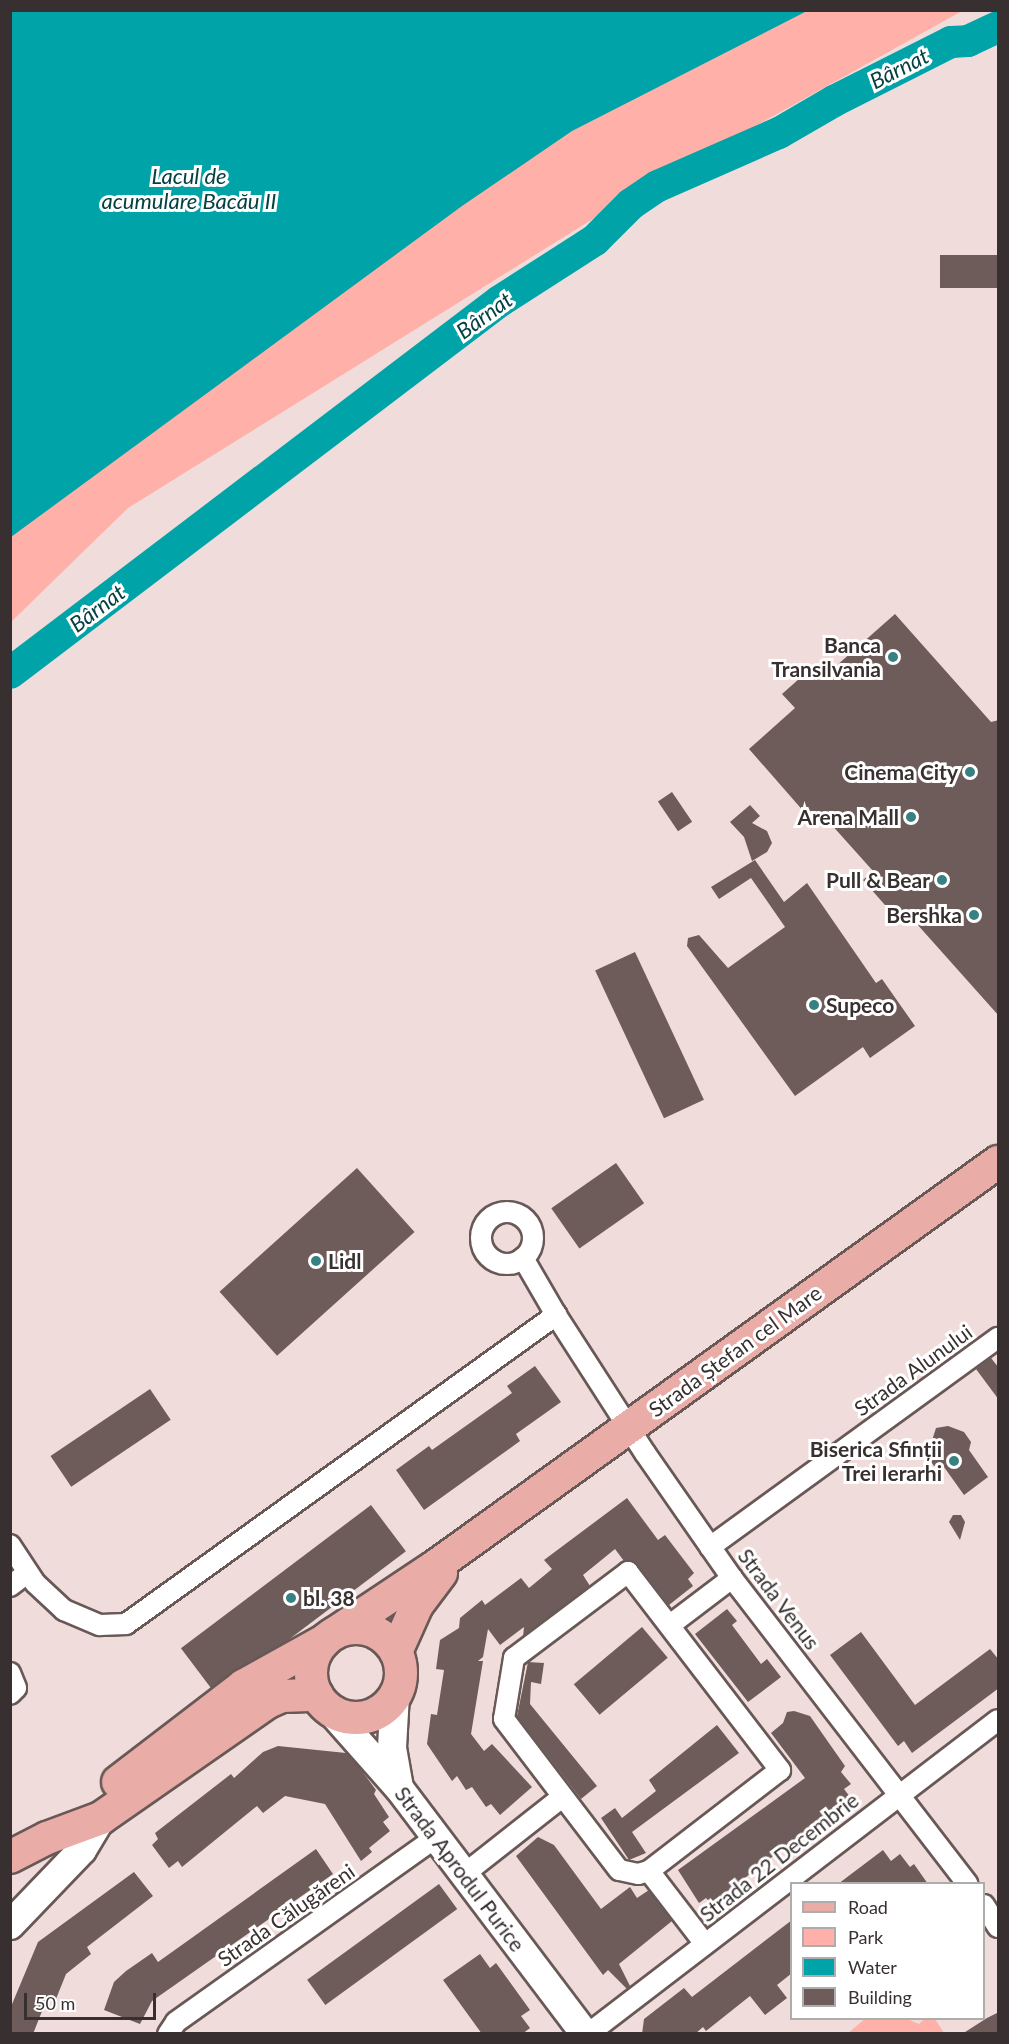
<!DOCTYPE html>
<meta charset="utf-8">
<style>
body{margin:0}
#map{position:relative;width:1009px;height:2044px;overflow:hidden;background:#f0dcda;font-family:Lato,sans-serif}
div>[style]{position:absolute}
.green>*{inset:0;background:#ffb0a8}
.water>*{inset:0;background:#00a3a7}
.river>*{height:32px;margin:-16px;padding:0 16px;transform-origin:16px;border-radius:16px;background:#00a3a7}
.building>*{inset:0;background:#6d5c5a;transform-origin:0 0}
.roads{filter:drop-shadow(2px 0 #685856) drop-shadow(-2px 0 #685856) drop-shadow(0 2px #685856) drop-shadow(0 -2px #685856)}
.street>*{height:20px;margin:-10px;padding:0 10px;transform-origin:10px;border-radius:10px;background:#fff}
.street>.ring{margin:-10px;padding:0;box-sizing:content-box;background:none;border:20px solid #fff;border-radius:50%}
.secondary>*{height:28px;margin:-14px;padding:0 14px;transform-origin:14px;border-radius:14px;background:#fff}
.primary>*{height:32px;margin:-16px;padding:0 16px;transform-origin:16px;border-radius:16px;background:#e9aca7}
.primary>.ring{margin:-16px;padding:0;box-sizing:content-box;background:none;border:32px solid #e9aca7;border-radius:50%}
.dots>*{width:16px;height:16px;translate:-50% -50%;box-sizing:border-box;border:3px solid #fff;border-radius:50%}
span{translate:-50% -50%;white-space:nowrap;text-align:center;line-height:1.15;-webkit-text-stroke:6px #fff;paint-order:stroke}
.poi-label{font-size:21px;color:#383030;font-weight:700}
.right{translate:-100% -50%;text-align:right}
.left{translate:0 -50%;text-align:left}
.street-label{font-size:21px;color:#383030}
.water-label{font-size:22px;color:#034142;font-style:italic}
.frame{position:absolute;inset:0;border:12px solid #383030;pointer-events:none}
.legend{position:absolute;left:790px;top:1882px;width:195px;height:138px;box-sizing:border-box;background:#fff;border:2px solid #afacac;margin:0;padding:8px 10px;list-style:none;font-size:18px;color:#383030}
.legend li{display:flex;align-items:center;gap:12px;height:30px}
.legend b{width:30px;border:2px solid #afacac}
.scale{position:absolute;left:24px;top:1993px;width:132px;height:27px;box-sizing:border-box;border:3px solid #383030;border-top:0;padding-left:8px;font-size:18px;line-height:21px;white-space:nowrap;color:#383030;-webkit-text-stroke:4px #fff;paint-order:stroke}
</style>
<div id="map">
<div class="green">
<div style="clip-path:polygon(11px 11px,962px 11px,633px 194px,128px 508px,11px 622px)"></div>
<div style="clip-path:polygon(866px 2018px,907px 2019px,919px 2024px,924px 2019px,935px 2019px,944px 2033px,848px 2033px)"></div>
</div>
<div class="water">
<div style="clip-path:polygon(11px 10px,807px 10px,807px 11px,572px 131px,462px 206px,11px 537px)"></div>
</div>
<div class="river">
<div style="left:10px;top:673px;width:615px;rotate:-37.21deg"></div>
<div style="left:500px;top:301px;width:113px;rotate:-32.7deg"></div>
<div style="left:595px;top:240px;width:51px;rotate:-45deg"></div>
<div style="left:631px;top:204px;width:32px;rotate:-34deg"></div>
<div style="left:658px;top:186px;width:132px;rotate:-23.7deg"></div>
<div style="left:779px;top:133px;width:64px;rotate:-30.2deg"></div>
<div style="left:834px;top:101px;width:131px;rotate:-26.8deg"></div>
<div style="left:951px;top:42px;width:17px;rotate:-3deg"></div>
<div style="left:968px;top:41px;width:33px;rotate:-25deg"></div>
</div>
<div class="building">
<div style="left:999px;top:255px;width:33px;height:59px;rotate:90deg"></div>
<div style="clip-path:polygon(895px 614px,991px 722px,999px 720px,999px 1016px,908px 914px,899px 921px,863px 880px,873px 871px,821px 813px,812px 821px,749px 749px,795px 708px,782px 694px,817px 663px,827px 674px)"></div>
<div style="left:672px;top:792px;width:36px;height:17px;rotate:56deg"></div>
<div style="clip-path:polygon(750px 805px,760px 816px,752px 823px,767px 831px,772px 843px,767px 852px,752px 861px,744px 837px,730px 822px)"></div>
<div style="clip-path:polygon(755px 860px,784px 902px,807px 883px,876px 983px,882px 979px,915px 1026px,870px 1058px,863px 1047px,795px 1096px,687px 946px,688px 938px,699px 935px,728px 968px,785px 927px,751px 878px,719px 899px,711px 887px)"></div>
<div style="left:635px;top:952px;width:163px;height:44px;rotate:65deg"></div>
<div style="left:616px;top:1163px;width:49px;height:79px;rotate:55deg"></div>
<div style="left:357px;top:1168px;width:86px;height:185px;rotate:48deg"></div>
<div style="clip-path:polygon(991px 1358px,999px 1368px,999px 1400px,976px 1369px)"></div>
<div style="clip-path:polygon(535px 1366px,561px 1402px,516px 1434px,520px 1441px,424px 1510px,396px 1470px,429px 1446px,432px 1450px,512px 1393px,507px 1386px)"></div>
<div style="left:150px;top:1389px;width:37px;height:120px;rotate:56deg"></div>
<div style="clip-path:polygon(948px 1426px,964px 1432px,971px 1442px,969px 1450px,988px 1477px,964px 1495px,944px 1467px,934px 1466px,927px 1456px,936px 1428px)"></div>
<div style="clip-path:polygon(627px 1498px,658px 1540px,665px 1535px,694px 1573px,688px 1579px,693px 1586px,669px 1605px,638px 1565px,624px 1561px,615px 1549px,583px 1575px,590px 1586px,523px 1637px,524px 1627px,500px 1645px,488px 1629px,483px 1657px,478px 1661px,483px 1661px,471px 1734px,484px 1751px,492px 1744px,532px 1787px,500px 1815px,491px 1804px,486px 1807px,472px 1787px,466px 1790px,457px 1776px,452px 1781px,427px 1744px,431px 1714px,437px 1715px,444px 1670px,436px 1669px,440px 1640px,459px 1628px,460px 1618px,482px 1600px,485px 1605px,521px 1578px,529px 1588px,552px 1569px,544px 1560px)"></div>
<div style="left:371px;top:1505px;width:58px;height:238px;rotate:53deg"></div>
<div style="clip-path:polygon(953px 1515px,961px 1515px,965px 1522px,960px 1540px,949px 1522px)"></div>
<div style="clip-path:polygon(727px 1609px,737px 1621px,732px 1625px,761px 1664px,767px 1659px,781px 1677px,748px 1702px,695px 1634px)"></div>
<div style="left:642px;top:1627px;width:40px;height:89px;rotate:50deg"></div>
<div style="clip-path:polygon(861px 1632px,915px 1705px,990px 1649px,999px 1660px,999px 1688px,912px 1753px,904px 1741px,898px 1746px,830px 1655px)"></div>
<div style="clip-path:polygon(528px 1662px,544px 1663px,541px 1684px,531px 1682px,530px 1704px,597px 1786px,581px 1799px,517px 1716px)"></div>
<div style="clip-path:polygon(794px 1711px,810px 1716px,845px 1766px,841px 1772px,851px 1784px,844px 1789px,850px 1797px,711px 1904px,706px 1898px,699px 1903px,678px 1870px,805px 1778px,771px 1733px,783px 1723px,787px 1712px)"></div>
<div style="clip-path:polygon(717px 1725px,739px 1753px,632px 1832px,646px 1853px,629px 1860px,601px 1818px,615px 1808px,622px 1818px,656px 1791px,649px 1780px)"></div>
<div style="clip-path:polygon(278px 1746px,346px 1753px,359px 1767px,376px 1790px,374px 1794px,389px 1817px,383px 1822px,390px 1831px,369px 1848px,372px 1852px,361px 1861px,325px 1804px,285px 1796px,263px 1813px,257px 1806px,182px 1867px,178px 1861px,169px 1868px,152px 1845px,158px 1839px,155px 1833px,231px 1774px,234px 1778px,263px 1752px)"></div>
<div style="clip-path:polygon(538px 1837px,554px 1845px,601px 1909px,630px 1887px,637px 1898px,649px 1890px,672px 1921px,619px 1964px,630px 1986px,627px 1989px,608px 1970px,603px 1975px,516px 1856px)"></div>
<div style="clip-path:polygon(316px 1849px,333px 1874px,152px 2001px,140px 2024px,104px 2010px,114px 1982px,126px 1971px,152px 1953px,158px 1962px)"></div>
<div style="clip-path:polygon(883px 1850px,891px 1861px,900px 1854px,910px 1867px,914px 1864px,928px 1884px,838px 1884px)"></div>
<div style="clip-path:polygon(134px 1872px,153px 1896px,87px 1947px,91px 1954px,66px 1974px,56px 1999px,48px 1996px,33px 2034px,10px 2034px,10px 2009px,38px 1942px)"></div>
<div style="left:439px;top:1884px;width:31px;height:163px;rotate:54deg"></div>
<div style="clip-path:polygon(792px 1920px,792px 1973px,777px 1985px,787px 1998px,765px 2015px,750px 1996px,706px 2031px,703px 2027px,695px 2034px,642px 2034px,644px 2019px,684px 1988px,692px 1997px)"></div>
<div style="clip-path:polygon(480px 1954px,490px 1968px,496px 1963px,530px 2010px,521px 2016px,530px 2028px,522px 2034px,482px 2034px,443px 1980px)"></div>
<div style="clip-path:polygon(999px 2012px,999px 2034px,962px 2034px,987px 2018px)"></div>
</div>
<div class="roads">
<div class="street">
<div class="ring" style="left:481px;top:1212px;width:32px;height:32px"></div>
<div style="left:523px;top:1258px;width:66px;rotate:59.9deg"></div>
<div style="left:10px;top:1545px;width:45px;rotate:56.7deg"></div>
<div style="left:35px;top:1583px;width:40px;rotate:43deg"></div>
<div style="left:64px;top:1610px;width:39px;rotate:23deg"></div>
<div style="left:100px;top:1625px;width:26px;rotate:-2deg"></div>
<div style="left:126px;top:1624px;width:530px;rotate:-35.7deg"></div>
<div style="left:556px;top:1315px;width:164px;rotate:57.2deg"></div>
<div style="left:645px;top:1453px;width:152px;rotate:55.2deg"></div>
<div style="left:732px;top:1578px;width:386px;rotate:52.4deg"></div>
<div style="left:710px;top:1547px;width:356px;rotate:-36deg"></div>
<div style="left:628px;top:1572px;width:250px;rotate:52.5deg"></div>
<div style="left:780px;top:1770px;width:165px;rotate:142.4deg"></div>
<div style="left:649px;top:1871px;width:11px;rotate:165deg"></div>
<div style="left:638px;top:1874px;width:19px;rotate:-168deg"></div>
<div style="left:619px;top:1870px;width:190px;rotate:-127.3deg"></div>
<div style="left:504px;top:1719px;width:62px;rotate:-80.7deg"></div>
<div style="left:514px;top:1658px;width:143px;rotate:-37deg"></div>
<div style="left:10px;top:1586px;width:21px;rotate:-37deg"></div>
<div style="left:670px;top:1625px;width:78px;rotate:-37.2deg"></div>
<div style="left:10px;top:1673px;width:16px;rotate:68deg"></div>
<div style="left:16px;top:1688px;width:8px;rotate:135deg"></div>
<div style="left:649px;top:1871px;width:92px;rotate:52.5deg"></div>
<div style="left:463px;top:1875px;width:126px;rotate:-38.2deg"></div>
<div style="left:984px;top:1905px;width:26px;rotate:58deg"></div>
<div style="left:168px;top:2034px;width:14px;rotate:-56deg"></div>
<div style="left:176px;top:2022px;width:318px;rotate:-35.4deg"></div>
<div style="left:588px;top:2034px;width:516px;rotate:-37.45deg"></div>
</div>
<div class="secondary">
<div style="left:395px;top:1694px;width:54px;rotate:93.2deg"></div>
<div style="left:392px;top:1748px;width:39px;rotate:80deg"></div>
<div style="left:329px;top:1709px;width:106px;rotate:48.5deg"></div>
<div style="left:399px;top:1788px;width:308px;rotate:52.9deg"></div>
<div style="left:10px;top:1925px;width:104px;rotate:-46.2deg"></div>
<div style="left:82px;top:1850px;width:37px;rotate:-59deg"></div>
</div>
<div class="primary">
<div class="ring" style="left:311px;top:1628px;width:58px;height:58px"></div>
<div style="left:335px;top:1633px;width:118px;rotate:-33.6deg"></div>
<div style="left:433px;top:1568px;width:696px;rotate:-35.7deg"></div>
<div style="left:396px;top:1652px;width:51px;rotate:-65.9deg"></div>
<div style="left:417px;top:1605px;width:40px;rotate:-53deg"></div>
<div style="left:118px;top:1782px;width:158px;rotate:-37.5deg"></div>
<div style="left:243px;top:1686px;width:93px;rotate:-29.1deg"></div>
<div style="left:10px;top:1857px;width:42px;rotate:-27.2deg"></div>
<div style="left:47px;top:1838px;width:58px;rotate:-20.3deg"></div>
<div style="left:101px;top:1818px;width:203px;rotate:-34.8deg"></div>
<div style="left:268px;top:1702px;width:15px;rotate:-23deg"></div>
<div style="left:282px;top:1696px;width:35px;rotate:-2deg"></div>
</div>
</div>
<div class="dots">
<div style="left:893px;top:657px;background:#388183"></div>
<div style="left:970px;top:772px;background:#388183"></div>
<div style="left:911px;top:817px;background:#388183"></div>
<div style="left:942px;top:880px;background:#388183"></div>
<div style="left:974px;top:915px;background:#388183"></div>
<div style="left:814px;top:1005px;background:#388183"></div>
<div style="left:316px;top:1261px;background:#388183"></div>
<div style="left:954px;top:1461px;background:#388183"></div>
<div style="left:291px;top:1598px;background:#388183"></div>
</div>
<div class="poi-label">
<span class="right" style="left:881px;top:657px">Banca<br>Transilvania</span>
<span class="right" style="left:958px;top:772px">Cinema City</span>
<span class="right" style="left:899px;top:817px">Arena Mall</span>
<span class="right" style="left:930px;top:880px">Pull &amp; Bear</span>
<span class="right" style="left:962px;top:915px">Bershka</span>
<span class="left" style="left:826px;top:1005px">Supeco</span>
<span class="left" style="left:328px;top:1261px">Lidl</span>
<span class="right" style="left:942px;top:1461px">Biserica Sfinții<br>Trei Ierarhi</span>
<span class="left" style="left:303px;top:1598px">bl. 38</span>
</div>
<div class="street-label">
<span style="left:735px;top:1351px;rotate:-36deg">Strada Ștefan cel Mare</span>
<span style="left:913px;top:1370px;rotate:-36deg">Strada Alunului</span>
<span style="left:779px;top:1599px;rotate:53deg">Strada Venus</span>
<span style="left:779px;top:1857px;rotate:-38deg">Strada 22 Decembrie</span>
<span style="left:460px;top:1869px;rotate:53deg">Strada Aprodul Purice</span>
<span style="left:286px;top:1915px;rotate:-35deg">Strada Călugăreni</span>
</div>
<div class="water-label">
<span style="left:899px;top:68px;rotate:-27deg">Bârnat</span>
<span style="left:189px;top:188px">Lacul de<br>acumulare Bacău II</span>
<span style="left:484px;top:315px;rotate:-36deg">Bârnat</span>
<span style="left:97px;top:608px;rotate:-37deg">Bârnat</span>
</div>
<div class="frame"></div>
<ul class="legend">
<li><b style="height:8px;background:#e9aca7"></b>Road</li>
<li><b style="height:16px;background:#ffb0a8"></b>Park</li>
<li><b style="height:16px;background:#00a3a7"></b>Water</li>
<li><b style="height:16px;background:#6d5c5a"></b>Building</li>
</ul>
<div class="scale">50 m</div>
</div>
